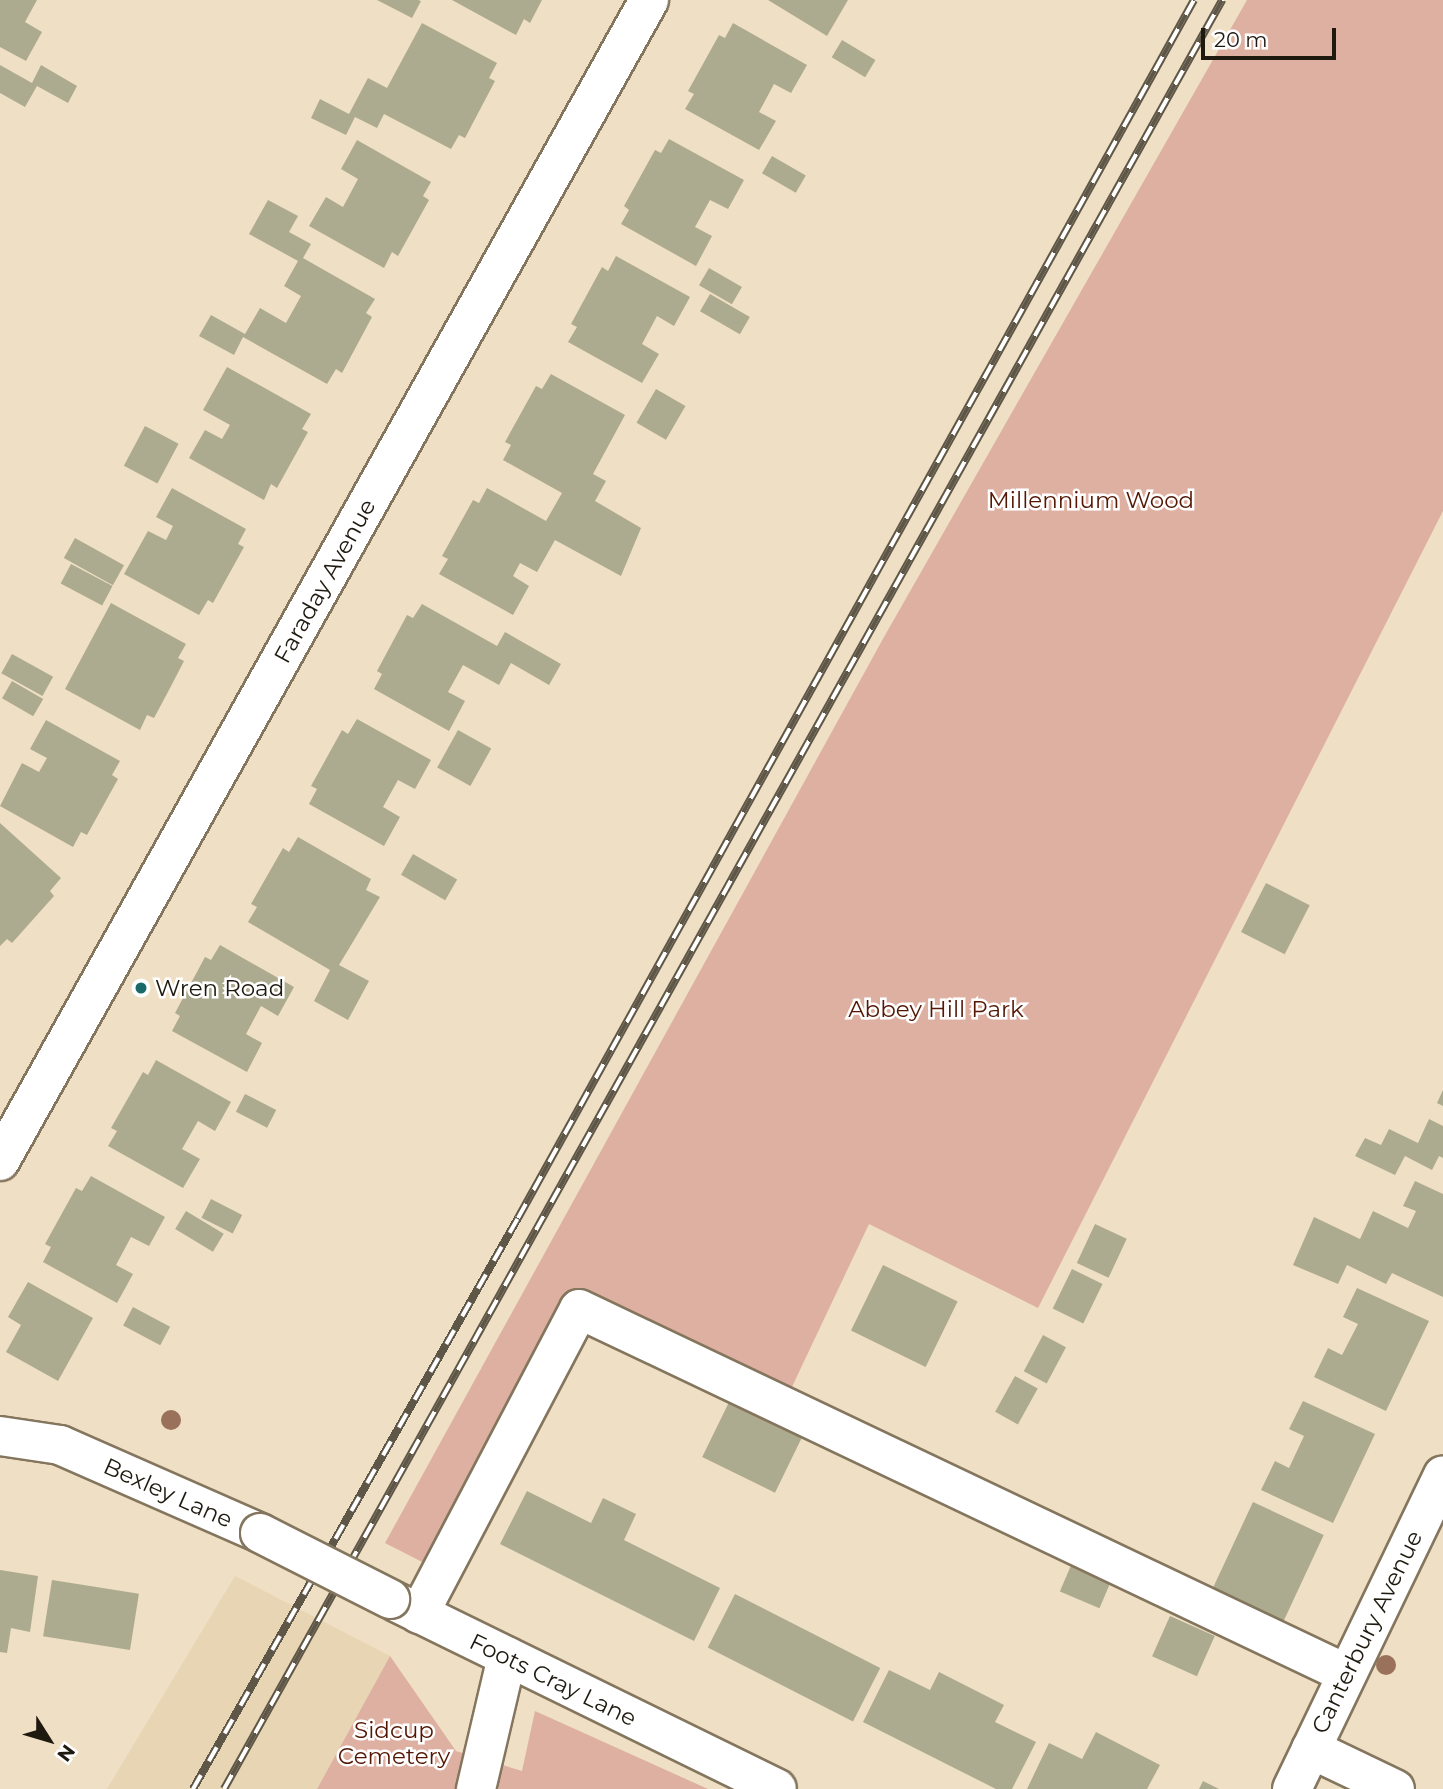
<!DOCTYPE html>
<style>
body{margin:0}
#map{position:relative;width:1443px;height:1789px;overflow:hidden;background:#efdfc4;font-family:Montserrat,sans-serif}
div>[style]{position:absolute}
.built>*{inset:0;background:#e8d5b3}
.green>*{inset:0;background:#deb0a2}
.building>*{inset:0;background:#adab8f;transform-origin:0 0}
.roads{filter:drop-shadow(2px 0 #84765e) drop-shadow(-2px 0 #84765e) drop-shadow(0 2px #84765e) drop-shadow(0 -2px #84765e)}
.minor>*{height:38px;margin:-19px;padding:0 19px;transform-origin:19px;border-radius:19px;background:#fff}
.rail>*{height:8px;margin-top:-4px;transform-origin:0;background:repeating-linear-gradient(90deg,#fff 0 16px,#5e5647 0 32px);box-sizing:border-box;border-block:2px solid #5e5647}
.bridges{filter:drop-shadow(2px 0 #84765e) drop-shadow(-2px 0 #84765e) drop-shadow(0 2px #84765e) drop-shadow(0 -2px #84765e)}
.minor-bridge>*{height:38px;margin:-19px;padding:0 19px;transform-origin:19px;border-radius:19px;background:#fff}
.trees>*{width:20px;height:20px;margin:-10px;border-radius:50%;background:#9a715a}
.dots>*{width:19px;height:19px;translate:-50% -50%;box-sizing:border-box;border:4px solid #fff;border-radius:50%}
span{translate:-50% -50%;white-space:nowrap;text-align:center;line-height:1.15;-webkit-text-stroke:5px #fff;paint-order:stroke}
.park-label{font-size:23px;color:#541703}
.street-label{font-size:23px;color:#1f1a10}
.poi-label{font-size:23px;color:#1f1a10}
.left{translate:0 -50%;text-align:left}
.north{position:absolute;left:14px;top:1705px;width:70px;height:70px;-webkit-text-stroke:5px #fff;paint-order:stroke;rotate:127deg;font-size:19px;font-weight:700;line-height:28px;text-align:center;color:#1f1a10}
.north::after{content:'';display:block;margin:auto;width:24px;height:32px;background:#1f1a10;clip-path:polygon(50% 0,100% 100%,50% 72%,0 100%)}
.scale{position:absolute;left:1201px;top:28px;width:135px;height:32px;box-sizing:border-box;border:4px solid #1f1a10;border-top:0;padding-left:9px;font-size:21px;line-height:24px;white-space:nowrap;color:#1f1a10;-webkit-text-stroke:5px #fff;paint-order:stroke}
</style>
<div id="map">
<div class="built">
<div style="clip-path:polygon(235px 1576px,390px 1656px,317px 1789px,107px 1789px)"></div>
</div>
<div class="green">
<div style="clip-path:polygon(1247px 0,1443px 0,1443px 511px,1038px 1308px,869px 1224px,791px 1389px,577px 1292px,432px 1567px,385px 1543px,884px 637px)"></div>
<div style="clip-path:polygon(390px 1656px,456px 1751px,522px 1771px,535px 1711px,708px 1789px,317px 1789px)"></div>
</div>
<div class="building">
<div style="clip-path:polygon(0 0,37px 0,25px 22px,42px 32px,26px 61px,0 47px)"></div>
<div style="clip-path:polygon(377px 0,418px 0,421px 1px,412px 18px)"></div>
<div style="clip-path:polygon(452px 0,542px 0,530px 23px,524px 19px,516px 35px)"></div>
<div style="clip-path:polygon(768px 0,848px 0,827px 36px)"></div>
<div style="clip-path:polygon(422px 23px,497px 63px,489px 78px,495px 81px,465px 138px,459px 135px,451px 149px,384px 114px,377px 128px,355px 117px,346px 135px,311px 118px,320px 99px,349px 114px,368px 78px,387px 88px)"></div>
<div style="clip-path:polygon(733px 23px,807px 65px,791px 93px,774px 84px,759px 112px,776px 121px,759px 150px,685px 109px,694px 94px,688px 91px,719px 35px,725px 38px)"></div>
<div style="left:842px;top:40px;width:39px;height:20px;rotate:31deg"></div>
<div style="clip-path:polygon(0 65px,32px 83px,41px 65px,77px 86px,68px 103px,37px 86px,25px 107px,0 93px)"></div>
<div style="clip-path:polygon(669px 139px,744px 180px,728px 209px,710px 200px,695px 227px,712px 236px,696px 266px,621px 224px,629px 210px,624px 206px,655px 150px,661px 153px)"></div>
<div style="clip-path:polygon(357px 140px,431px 182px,423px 196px,429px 200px,398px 256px,392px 252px,384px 268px,309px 226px,326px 197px,343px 207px,358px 179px,341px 169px)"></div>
<div style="left:772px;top:156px;width:39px;height:20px;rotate:30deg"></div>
<div style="clip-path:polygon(268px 200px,298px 216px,289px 232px,311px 244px,303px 258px,375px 299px,366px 313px,372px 317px,342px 373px,336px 369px,327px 384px,243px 337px,234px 355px,199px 336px,211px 315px,245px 334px,260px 308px,286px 323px,301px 296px,284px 286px,298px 261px,249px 234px)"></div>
<div style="clip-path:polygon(616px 256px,690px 297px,674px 326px,657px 316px,642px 344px,659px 354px,642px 383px,568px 342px,577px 327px,571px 324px,602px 267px,608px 271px)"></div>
<div style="left:709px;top:268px;width:38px;height:20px;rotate:30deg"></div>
<div style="left:710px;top:294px;width:46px;height:20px;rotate:30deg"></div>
<div style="clip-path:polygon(227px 367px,311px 414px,302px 429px,308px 432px,277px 488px,271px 484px,264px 500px,189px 458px,205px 430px,222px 439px,230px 425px,203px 410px)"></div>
<div style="clip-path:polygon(551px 374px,625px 415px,593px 474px,606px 481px,595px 501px,641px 528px,621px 576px,555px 540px,537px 572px,520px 563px,513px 576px,529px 586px,513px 615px,439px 574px,448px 559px,442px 556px,473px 500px,479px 503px,487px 488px,546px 521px,562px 493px,503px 460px,511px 445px,505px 442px,536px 386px,542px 389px)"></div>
<div style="left:656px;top:389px;width:34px;height:39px;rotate:30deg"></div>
<div style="left:145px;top:426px;width:38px;height:45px;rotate:28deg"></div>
<div style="clip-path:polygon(172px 488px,246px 529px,238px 544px,244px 547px,213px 603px,208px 600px,199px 615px,124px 574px,148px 531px,166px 540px,173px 526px,156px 517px)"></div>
<div style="left:75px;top:538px;width:56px;height:23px;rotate:29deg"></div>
<div style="left:71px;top:564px;width:47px;height:22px;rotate:28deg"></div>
<div style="clip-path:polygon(111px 603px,186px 644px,178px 658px,184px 661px,169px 690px,154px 718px,147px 715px,140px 730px,65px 689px)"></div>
<div style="clip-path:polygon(422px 604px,497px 646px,505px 632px,561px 664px,549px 685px,511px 663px,499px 685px,463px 665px,448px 692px,465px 701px,449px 731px,374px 689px,382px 674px,377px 671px,407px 615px,413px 618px)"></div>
<div style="left:12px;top:654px;width:47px;height:22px;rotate:29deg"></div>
<div style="left:12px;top:681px;width:36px;height:20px;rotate:30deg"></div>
<div style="clip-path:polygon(357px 719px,431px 760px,415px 789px,398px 780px,383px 807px,400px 817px,384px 846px,309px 804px,317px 789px,311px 786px,342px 730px,348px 734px)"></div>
<div style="clip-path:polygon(46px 720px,120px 761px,112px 775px,118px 779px,87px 835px,81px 832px,73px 847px,0 806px,22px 763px,39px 772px,47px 758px,30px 749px)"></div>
<div style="left:458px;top:730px;width:38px;height:43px;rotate:29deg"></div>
<div style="clip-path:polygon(0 823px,61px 878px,50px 891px,54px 896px,12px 943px,7px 939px,0 946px)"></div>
<div style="clip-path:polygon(298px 837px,371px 879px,366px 890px,380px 897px,339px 965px,369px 981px,348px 1020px,314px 1001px,330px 970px,248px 922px,257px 907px,251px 904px,283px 848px,289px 852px)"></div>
<div style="left:413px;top:854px;width:51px;height:24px;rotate:30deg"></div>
<div style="left:1266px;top:883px;width:49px;height:55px;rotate:27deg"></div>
<div style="clip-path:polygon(220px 945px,294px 987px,278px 1016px,261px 1006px,246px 1034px,262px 1043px,247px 1072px,172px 1031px,180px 1016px,175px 1013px,205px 957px,211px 960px)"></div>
<div style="clip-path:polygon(156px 1060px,231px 1102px,215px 1131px,198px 1121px,182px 1149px,200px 1159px,183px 1188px,108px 1146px,117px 1131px,111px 1128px,143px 1072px,148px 1075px)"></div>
<div style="clip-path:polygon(1443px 1090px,1443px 1106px,1437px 1103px)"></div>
<div style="left:245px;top:1094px;width:35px;height:20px;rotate:27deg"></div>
<div style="clip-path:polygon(1429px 1119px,1443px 1126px,1443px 1158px,1439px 1156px,1432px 1170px,1405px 1156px,1395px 1175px,1355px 1156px,1365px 1138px,1381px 1145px,1389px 1129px,1418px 1143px)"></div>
<div style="clip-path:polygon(91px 1176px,165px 1217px,149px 1246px,131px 1237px,116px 1265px,133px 1274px,117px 1303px,43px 1262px,51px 1247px,45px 1244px,76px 1188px,82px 1191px)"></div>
<div style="clip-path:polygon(1415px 1181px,1443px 1194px,1443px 1297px,1392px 1273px,1386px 1284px,1347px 1265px,1338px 1284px,1293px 1265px,1314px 1217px,1360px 1239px,1373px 1211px,1408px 1228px,1416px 1211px,1403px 1206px)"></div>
<div style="left:211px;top:1199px;width:35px;height:21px;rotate:27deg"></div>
<div style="left:186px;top:1211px;width:44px;height:21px;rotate:31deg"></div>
<div style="left:1095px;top:1224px;width:35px;height:43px;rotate:25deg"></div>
<div style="left:883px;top:1265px;width:83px;height:73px;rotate:26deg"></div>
<div style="left:1072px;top:1269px;width:34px;height:44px;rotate:26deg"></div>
<div style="clip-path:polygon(28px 1282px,93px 1318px,58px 1381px,6px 1352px,21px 1325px,8px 1317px)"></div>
<div style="clip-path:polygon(1357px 1288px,1429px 1321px,1386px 1411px,1314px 1377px,1328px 1348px,1342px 1355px,1358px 1324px,1343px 1317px)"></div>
<div style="left:133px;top:1307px;width:42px;height:21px;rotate:28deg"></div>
<div style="left:1043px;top:1335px;width:26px;height:41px;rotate:28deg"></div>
<div style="left:1015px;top:1376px;width:26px;height:41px;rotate:29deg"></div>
<div style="left:732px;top:1396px;width:81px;height:68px;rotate:26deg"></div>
<div style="clip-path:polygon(1303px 1401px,1375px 1434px,1333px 1523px,1261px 1490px,1275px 1461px,1289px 1468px,1304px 1436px,1289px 1429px)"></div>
<div style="clip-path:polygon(527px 1491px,591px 1523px,603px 1498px,636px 1514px,624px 1540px,720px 1588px,694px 1641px,500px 1544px)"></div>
<div style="left:1253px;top:1502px;width:78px;height:105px;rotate:25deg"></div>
<div style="left:1072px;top:1563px;width:43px;height:31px;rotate:23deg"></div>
<div style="clip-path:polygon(0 1570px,38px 1576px,30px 1632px,11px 1628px,7px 1653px,0 1652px)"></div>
<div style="left:52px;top:1580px;width:88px;height:57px;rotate:9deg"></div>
<div style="left:735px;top:1594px;width:163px;height:60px;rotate:27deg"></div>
<div style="left:1170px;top:1616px;width:49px;height:44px;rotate:24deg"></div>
<div style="clip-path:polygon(889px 1670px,930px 1690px,939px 1672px,1004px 1705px,995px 1722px,1036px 1742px,1012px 1789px,996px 1789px,863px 1722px)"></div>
<div style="clip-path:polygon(1096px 1732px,1160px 1765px,1147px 1789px,1027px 1789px,1049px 1743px,1082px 1759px)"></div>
<div style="clip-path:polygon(1203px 1781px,1219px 1789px,1199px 1789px)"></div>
</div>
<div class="roads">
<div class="minor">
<div style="left:0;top:1161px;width:1330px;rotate:-60.79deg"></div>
<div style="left:0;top:1436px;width:61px;rotate:8.5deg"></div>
<div style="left:60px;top:1445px;width:219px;rotate:23.7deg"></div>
<div style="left:396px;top:1602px;width:424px;rotate:26.1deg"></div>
<div style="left:419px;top:1614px;width:344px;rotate:-62.3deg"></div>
<div style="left:579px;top:1309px;width:850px;rotate:25.42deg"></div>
<div style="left:1311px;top:1749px;width:93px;rotate:25.5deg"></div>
<div style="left:476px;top:1789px;width:136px;rotate:-76.8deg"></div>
<div style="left:1292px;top:1789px;width:348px;rotate:-64.3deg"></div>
</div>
</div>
<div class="rail">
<div style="left:193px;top:1789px;width:657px;rotate:-60.35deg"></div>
<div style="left:518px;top:1218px;width:1393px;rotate:-60.97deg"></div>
<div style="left:224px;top:1789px;width:2049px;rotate:-60.84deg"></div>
</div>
<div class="bridges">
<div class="minor-bridge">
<div style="left:260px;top:1533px;width:146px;rotate:26.9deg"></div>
</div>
</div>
<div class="trees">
<div style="left:171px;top:1420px"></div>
<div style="left:1386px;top:1665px"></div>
</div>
<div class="dots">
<div style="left:141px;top:988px;background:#1c6969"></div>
</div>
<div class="park-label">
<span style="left:1091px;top:500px">Millennium Wood</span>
<span style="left:936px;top:1009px">Abbey Hill Park</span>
<span style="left:394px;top:1743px">Sidcup<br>Cemetery</span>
</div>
<div class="street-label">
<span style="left:325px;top:581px;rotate:-61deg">Faraday Avenue</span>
<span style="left:168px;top:1493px;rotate:24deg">Bexley Lane</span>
<span style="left:1367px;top:1632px;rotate:-64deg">Canterbury Avenue</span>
<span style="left:553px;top:1680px;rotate:26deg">Foots Cray Lane</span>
</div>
<div class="poi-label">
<span class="left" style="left:155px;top:988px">Wren Road</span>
</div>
<div class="north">N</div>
<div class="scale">20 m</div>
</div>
